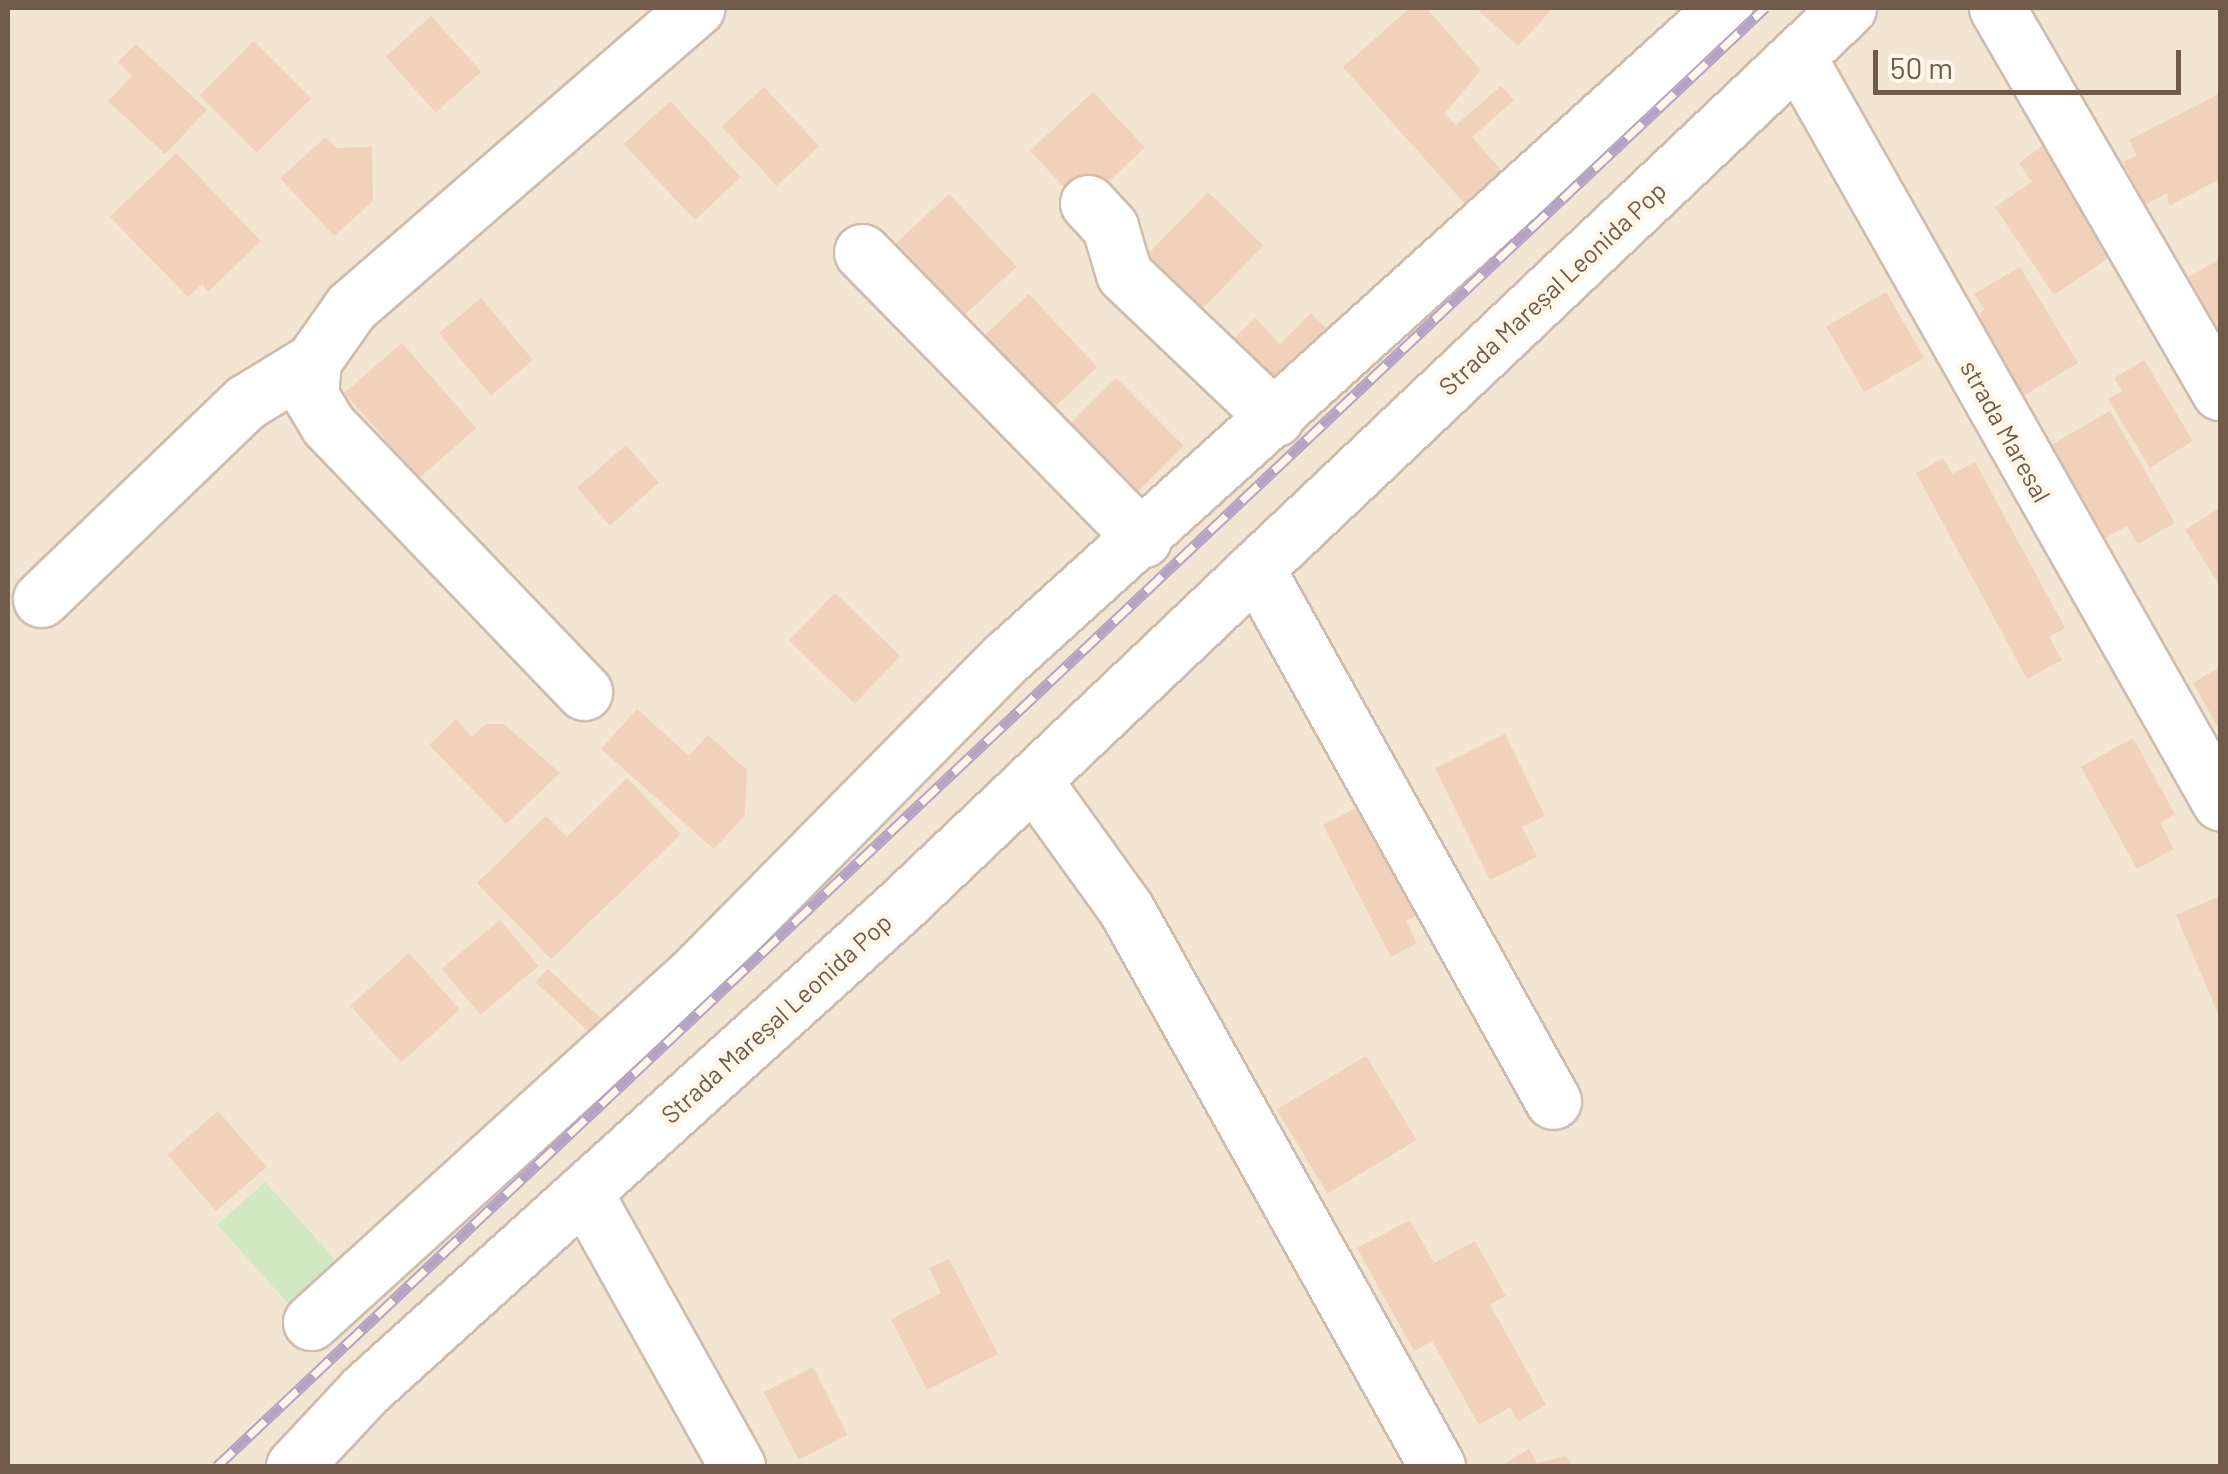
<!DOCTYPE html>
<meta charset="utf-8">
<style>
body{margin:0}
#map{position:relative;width:2228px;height:1474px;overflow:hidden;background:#fbf3e4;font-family:Barlow,sans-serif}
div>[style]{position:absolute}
.residential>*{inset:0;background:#f2e5d2;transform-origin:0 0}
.green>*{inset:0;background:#d1e8c3;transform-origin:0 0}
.building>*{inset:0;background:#f0d2bc;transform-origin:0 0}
.roads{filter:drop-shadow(2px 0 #cebdae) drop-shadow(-2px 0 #cebdae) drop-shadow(0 2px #cebdae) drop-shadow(0 -2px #cebdae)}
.minor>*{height:55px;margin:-27.5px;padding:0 27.5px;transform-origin:27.5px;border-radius:27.5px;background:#fff}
.rail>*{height:11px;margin-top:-5.5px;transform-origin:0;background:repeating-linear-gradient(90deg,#fef7ea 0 22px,#b5a3c4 0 44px);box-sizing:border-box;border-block:2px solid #b5a3c4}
span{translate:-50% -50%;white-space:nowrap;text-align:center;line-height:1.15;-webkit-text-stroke:9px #fef7ea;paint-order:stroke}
.street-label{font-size:25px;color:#725a4a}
.frame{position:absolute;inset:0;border:10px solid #725a4a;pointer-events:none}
.scale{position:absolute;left:1873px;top:50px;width:308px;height:45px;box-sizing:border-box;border:5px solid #725a4a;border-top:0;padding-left:12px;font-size:30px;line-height:35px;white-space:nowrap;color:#725a4a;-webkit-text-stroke:8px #fef7ea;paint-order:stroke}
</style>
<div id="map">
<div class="residential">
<div style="left:8px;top:8px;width:2212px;height:1458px"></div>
</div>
<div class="green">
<div style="left:265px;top:1182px;width:122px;height:64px;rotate:48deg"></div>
</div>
<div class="building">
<div style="clip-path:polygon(1410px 8px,1426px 8px,1481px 70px,1444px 114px,1456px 125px,1501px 86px,1514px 100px,1472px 137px,1509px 179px,1472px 212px,1343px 67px)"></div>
<div style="clip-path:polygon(1476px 8px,1553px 8px,1518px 46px)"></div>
<div style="left:431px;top:16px;width:75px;height:61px;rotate:48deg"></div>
<div style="left:254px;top:41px;width:81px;height:77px;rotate:45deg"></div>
<div style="clip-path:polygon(136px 44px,207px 110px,165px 154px,108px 101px,132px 76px,118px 62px)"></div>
<div style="left:764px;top:87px;width:81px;height:58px;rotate:47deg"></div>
<div style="left:1093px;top:92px;width:76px;height:86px;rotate:47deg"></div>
<div style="clip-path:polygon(2219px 94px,2220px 179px,2169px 206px,2167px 193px,2145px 205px,2123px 162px,2137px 156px,2129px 140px)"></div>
<div style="left:670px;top:101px;width:104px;height:63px;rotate:47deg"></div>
<div style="clip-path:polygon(326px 137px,336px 148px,372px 147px,373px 201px,334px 236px,280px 178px)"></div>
<div style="clip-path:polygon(2045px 144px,2118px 252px,2054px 295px,1995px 207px,2032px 182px,2019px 163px)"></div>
<div style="clip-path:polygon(176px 153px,261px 241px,208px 292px,202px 284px,188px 297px,110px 217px)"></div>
<div style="left:1208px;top:192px;width:77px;height:107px;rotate:44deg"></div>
<div style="left:949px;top:194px;width:99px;height:83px;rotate:47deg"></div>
<div style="clip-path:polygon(2220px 258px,2220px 332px,2188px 278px)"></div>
<div style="clip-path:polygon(2020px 267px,2078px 363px,2018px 399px,1973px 322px,1984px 309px,1974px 294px)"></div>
<div style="left:1886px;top:292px;width:76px;height:69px;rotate:60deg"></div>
<div style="left:1029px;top:294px;width:100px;height:77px;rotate:47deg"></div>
<div style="left:481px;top:298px;width:81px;height:55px;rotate:50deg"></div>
<div style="clip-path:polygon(1311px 313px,1336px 338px,1280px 393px,1230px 342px,1255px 318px,1280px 344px)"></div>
<div style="left:402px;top:343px;width:113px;height:76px;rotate:49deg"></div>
<div style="clip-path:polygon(2144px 360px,2193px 441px,2150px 468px,2108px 399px,2122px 391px,2114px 378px)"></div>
<div style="left:1116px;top:378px;width:96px;height:80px;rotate:45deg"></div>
<div style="clip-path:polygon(2110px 411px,2175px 523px,2138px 544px,2127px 526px,2105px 538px,2051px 445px)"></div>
<div style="left:626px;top:445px;width:50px;height:65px;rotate:49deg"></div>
<div style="clip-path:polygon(1943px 458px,1952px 474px,1975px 462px,2065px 628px,2049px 637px,2062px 660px,2027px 679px,1916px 473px)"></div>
<div style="clip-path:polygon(2218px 509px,2220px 513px,2220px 586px,2185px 530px)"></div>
<div style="left:835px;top:593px;width:91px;height:66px;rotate:44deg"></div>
<div style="clip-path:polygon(2220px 667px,2220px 731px,2193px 683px)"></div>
<div style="clip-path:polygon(637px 709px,689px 756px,708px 735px,747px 770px,745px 815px,714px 849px,601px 749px)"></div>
<div style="clip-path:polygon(456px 719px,472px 737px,486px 724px,504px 724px,560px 773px,506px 824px,429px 745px)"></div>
<div style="clip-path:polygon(1505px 734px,1545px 816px,1522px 827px,1537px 857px,1490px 880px,1435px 768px)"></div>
<div style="clip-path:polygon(2133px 738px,2175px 814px,2160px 823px,2174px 849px,2137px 869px,2081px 767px)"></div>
<div style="clip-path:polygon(627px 778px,681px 834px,551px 959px,477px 883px,546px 816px,567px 837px)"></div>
<div style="clip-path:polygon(1385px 793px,1425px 911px,1406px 921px,1417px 943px,1391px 957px,1323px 825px)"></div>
<div style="clip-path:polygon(2220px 896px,2220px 1018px,2176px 915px)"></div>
<div style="left:500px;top:920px;width:60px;height:76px;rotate:50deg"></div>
<div style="left:409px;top:953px;width:76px;height:79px;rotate:48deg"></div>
<div style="left:548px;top:969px;width:73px;height:18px;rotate:43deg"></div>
<div style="left:1366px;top:1056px;width:98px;height:104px;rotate:59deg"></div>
<div style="left:218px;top:1111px;width:74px;height:67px;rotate:49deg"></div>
<div style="clip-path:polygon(1410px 1220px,1434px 1263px,1475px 1241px,1506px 1296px,1490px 1305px,1546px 1405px,1518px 1421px,1510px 1407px,1479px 1425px,1432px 1341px,1414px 1351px,1357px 1248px)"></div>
<div style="clip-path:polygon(949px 1259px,998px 1354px,927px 1390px,891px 1319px,941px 1293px,929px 1268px)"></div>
<div style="left:813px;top:1367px;width:76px;height:55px;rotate:63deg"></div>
<div style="clip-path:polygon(1529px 1449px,1537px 1463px,1566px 1456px,1572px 1466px,1501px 1466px)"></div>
</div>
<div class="roads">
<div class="minor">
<div style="left:1997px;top:8px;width:444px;rotate:59.9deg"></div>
<div style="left:1797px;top:56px;width:858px;rotate:60.45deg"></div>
<div style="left:1088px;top:203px;width:33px;rotate:47deg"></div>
<div style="left:1110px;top:227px;width:49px;rotate:73.4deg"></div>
<div style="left:1124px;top:274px;width:209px;rotate:43.6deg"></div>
<div style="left:862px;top:252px;width:402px;rotate:45.6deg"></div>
<div style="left:313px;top:361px;width:34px;rotate:95deg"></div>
<div style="left:310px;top:395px;width:35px;rotate:59deg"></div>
<div style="left:328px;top:425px;width:370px;rotate:46.2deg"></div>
<div style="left:1256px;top:568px;width:815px;rotate:-43.41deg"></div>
<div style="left:41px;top:599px;width:284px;rotate:-43.9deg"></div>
<div style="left:246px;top:402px;width:79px;rotate:-31.5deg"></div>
<div style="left:313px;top:361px;width:66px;rotate:-54.9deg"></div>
<div style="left:351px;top:307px;width:457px;rotate:-40.9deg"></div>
<div style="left:1033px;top:780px;width:159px;rotate:54.2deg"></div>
<div style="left:1126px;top:909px;width:638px;rotate:60.82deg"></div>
<div style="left:584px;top:1192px;width:314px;rotate:60.8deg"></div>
<div style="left:311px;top:1322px;width:520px;rotate:-42.27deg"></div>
<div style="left:696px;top:972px;width:441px;rotate:-45.4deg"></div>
<div style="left:1006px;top:658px;width:969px;rotate:-42.15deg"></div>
<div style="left:294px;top:1466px;width:104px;rotate:-46.9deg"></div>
<div style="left:365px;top:1390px;width:723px;rotate:-42.14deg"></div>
<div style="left:901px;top:905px;width:489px;rotate:-43.5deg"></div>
<div style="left:1256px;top:568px;width:610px;rotate:60.87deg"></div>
</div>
</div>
<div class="rail">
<div style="left:217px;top:1466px;width:2127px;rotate:-43.29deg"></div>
</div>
<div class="street-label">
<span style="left:1552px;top:288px;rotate:-43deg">Strada Mareșal Leonida Pop</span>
<span style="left:2006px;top:431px;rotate:61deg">strada Maresal</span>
<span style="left:776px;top:1018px;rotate:-42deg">Strada Mareșal Leonida Pop</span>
</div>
<div class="frame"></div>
<div class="scale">50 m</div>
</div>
